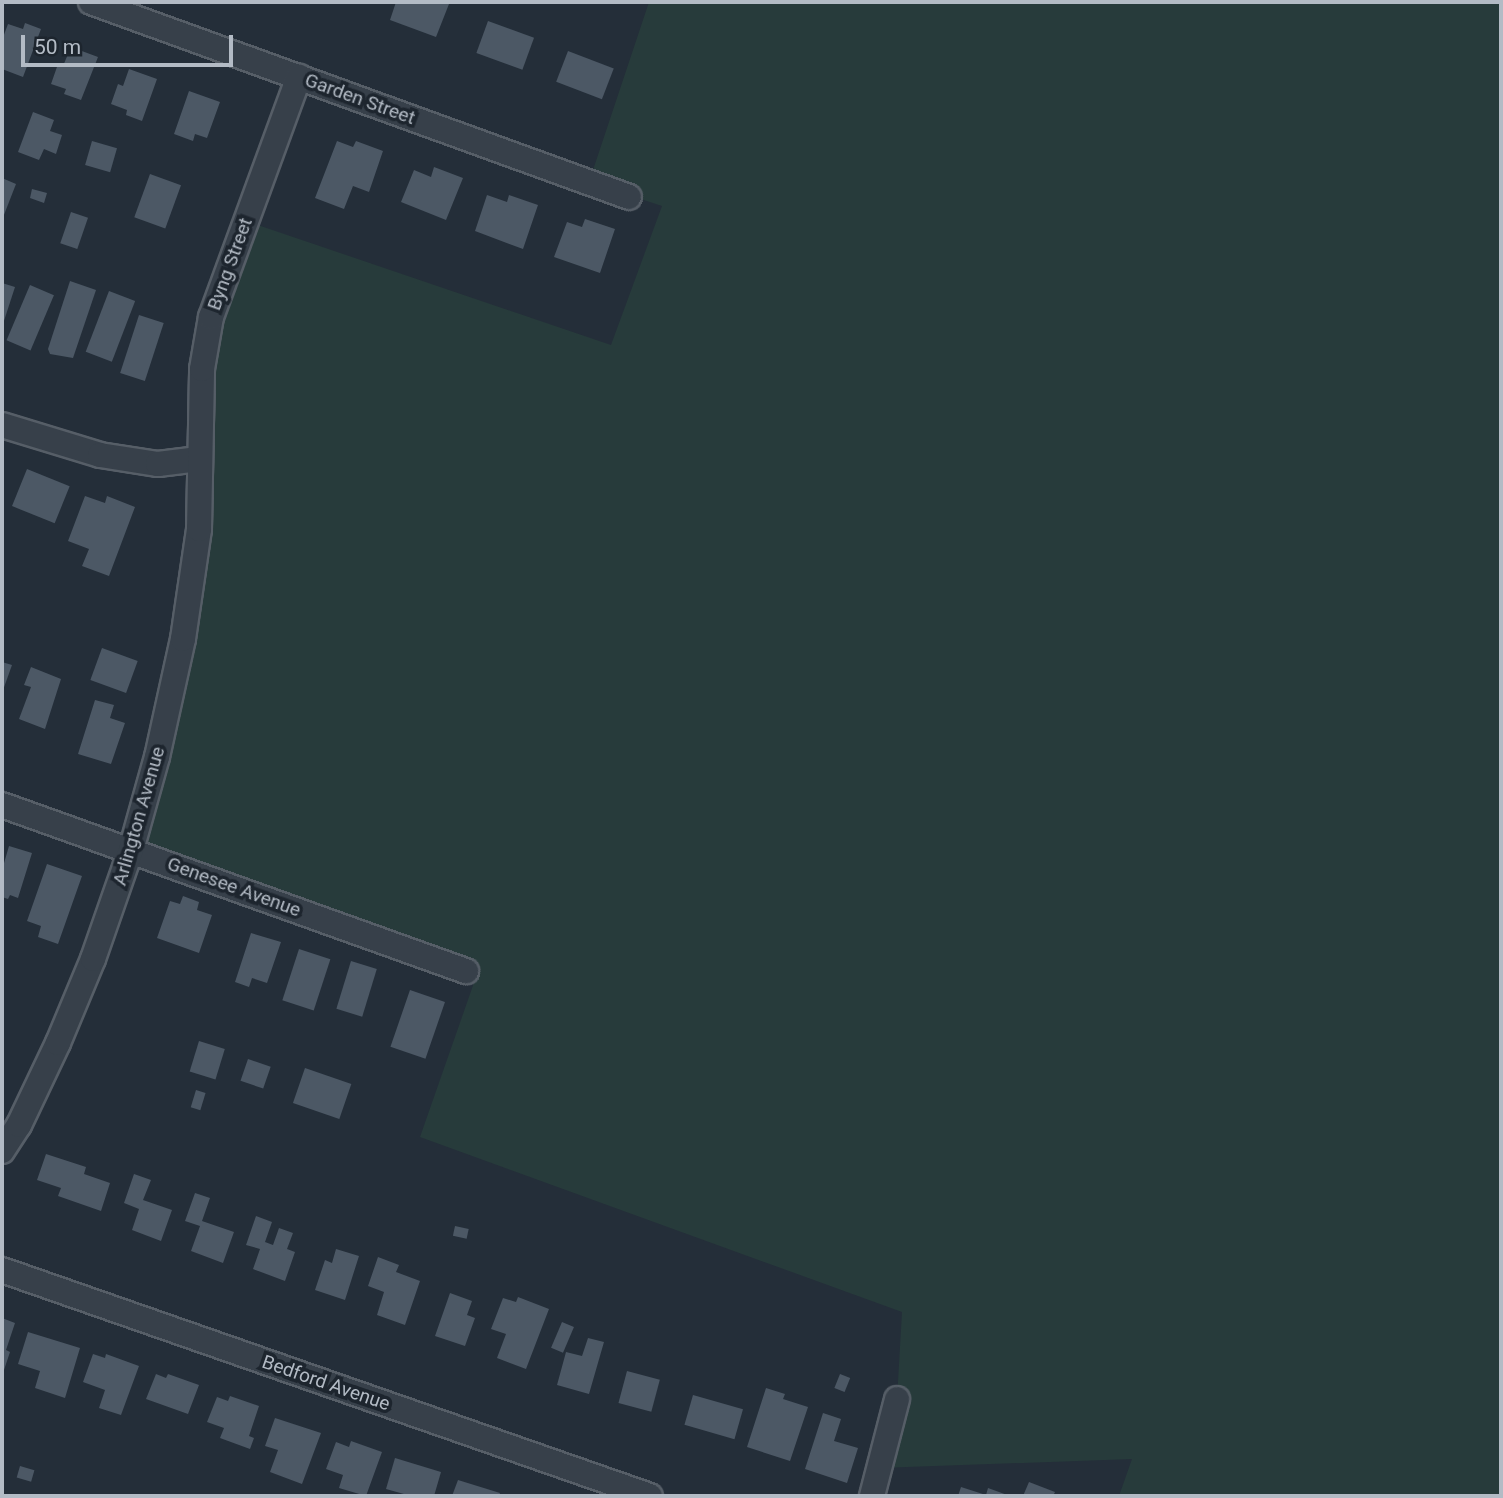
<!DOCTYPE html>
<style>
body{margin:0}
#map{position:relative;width:1503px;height:1498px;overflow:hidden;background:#242e39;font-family:Roboto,sans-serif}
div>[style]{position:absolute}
.green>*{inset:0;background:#273b3b}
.building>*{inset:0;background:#4c5865;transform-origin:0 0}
.roads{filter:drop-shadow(2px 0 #565e67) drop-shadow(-2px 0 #565e67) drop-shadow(0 2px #565e67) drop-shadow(0 -2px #565e67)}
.street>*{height:24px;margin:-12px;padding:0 12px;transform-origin:12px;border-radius:12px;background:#37404a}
span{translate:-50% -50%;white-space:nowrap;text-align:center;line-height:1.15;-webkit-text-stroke:7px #1d252e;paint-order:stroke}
.street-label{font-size:19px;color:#b3bbc5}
.frame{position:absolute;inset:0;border:4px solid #b3bbc5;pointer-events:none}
.scale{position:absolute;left:21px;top:35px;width:212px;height:32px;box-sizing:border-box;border:4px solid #b3bbc5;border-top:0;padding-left:9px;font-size:21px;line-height:24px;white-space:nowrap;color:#b3bbc5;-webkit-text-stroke:5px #1d252e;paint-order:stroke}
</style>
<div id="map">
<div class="green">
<div style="clip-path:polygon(649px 2px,1501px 2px,1501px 1496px,1119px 1496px,1132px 1459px,879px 1468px,897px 1399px,902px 1312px,420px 1137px,477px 974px,131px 850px,183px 639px,202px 369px,246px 221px,611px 345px,662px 206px,589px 182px)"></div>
</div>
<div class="building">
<div style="clip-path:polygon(396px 2px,449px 4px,436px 37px,390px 20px)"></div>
<div style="left:488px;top:21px;width:49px;height:34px;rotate:20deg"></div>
<div style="clip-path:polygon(25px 23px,41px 29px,23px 77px,2px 69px,2px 40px,8px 24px,23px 29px)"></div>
<div style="clip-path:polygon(71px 47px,98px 57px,81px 100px,64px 94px,66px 89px,51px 84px,58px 64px,63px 66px)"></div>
<div style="left:568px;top:51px;width:49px;height:33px;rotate:21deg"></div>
<div style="clip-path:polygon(129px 69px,157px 79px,142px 121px,126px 115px,127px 110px,111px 104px,118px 84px,123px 86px)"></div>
<div style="clip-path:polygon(189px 91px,220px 102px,207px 138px,195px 134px,193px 141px,174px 134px)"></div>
<div style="clip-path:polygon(33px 112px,54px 120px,50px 131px,62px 135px,56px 154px,44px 149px,39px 160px,18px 152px)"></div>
<div style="left:92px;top:141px;width:26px;height:25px;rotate:16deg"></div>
<div style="clip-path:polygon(337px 141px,353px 147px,356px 141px,383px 151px,369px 192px,353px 186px,344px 209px,315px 198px)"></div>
<div style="clip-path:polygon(434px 167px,463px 178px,446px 220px,401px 202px,414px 170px,431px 177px)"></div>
<div style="left:150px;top:174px;width:33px;height:46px;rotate:20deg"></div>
<div style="clip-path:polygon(2px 178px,16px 184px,2px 220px)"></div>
<div style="clip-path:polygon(32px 189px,47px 193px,44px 203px,30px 198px)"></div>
<div style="clip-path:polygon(487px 195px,507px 202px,509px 195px,538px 205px,523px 249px,475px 231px)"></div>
<div style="left:71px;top:212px;width:18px;height:33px;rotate:19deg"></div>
<div style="clip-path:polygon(585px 219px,615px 229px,600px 273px,554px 257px,567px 222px,582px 227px)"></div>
<div style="clip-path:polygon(70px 281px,96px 290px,73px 358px,50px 354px,48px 349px)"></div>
<div style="clip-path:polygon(2px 283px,15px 287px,2px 327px)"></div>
<div style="left:30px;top:285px;width:26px;height:60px;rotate:23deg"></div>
<div style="left:109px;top:291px;width:28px;height:65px;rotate:21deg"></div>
<div style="left:139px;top:315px;width:26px;height:61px;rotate:18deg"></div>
<div style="left:27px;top:469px;width:46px;height:40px;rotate:22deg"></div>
<div style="clip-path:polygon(85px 496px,105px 503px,107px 496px,135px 507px,109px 576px,82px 566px,89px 549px,68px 541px)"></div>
<div style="left:102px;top:648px;width:38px;height:34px;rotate:20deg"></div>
<div style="clip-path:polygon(2px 662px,12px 665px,2px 693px)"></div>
<div style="clip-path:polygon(31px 667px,61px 679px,45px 729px,19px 719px,31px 687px,24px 685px)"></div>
<div style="clip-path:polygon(95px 700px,114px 705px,110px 718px,125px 723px,111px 764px,78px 754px)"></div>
<div style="clip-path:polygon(9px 846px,32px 853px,18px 898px,10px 895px,8px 899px,2px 897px,2px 870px)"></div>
<div style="clip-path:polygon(47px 864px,82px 876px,58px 944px,38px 937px,41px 926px,27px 921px)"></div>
<div style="clip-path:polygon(183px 896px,199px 902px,197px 910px,212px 915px,199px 953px,157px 938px,170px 901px,180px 904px)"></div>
<div style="clip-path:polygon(251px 933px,281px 942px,267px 983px,252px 978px,249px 987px,235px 982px)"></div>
<div style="left:299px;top:949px;width:33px;height:54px;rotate:18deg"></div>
<div style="left:351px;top:961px;width:27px;height:50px;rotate:17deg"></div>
<div style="left:410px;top:990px;width:37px;height:60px;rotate:19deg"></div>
<div style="left:199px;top:1041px;width:27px;height:32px;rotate:17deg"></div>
<div style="left:248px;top:1059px;width:24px;height:23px;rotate:19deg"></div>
<div style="left:305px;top:1068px;width:49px;height:37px;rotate:19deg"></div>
<div style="left:196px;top:1090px;width:10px;height:18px;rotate:17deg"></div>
<div style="clip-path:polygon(46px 1154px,86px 1167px,84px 1174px,110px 1183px,101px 1211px,58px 1196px,61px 1188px,37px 1180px)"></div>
<div style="clip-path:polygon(134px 1174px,151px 1180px,143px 1200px,172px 1210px,161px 1241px,132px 1230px,139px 1209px,124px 1203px)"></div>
<div style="clip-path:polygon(195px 1193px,210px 1198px,202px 1221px,234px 1232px,223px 1263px,191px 1251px,200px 1226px,185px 1221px)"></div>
<div style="clip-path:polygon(256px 1216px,272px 1222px,265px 1242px,273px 1245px,279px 1228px,293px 1233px,287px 1249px,295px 1252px,285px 1281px,253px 1269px,260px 1249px,246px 1245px)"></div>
<div style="left:455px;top:1226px;width:14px;height:10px;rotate:12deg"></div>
<div style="clip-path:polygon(336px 1249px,359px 1256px,345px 1300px,315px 1290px,325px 1260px,332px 1263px)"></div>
<div style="clip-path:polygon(378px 1257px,399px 1265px,396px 1272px,420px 1281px,405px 1325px,377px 1315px,384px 1292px,368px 1286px)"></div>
<div style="clip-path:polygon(450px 1293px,472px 1301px,467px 1315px,475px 1318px,465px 1346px,435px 1336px)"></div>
<div style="clip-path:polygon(518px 1297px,549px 1309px,526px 1369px,497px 1358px,506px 1334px,491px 1329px,503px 1298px,516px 1302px)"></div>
<div style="clip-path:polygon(2px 1318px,15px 1323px,6px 1350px,10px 1352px,2px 1376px)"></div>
<div style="left:562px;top:1322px;width:13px;height:28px;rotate:23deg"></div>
<div style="clip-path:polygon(28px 1332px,80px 1348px,65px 1398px,35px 1388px,40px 1371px,18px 1364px)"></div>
<div style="clip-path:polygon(588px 1338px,604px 1342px,589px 1394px,557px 1385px,566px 1352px,582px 1356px)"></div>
<div style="clip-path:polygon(93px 1354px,105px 1358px,106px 1354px,139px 1366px,121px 1415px,99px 1408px,105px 1390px,83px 1382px)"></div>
<div style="left:627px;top:1371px;width:34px;height:33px;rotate:15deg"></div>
<div style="clip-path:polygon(156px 1374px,166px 1378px,168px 1374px,199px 1385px,188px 1414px,146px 1399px)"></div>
<div style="left:840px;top:1374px;width:11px;height:15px;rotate:22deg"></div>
<div style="clip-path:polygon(766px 1388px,785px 1394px,783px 1399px,808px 1407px,790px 1461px,747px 1447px)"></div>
<div style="left:693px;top:1395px;width:52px;height:31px;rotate:16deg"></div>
<div style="clip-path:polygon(230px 1396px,259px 1406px,249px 1436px,254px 1438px,250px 1449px,220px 1438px,224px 1428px,207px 1422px,217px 1397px,228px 1401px)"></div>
<div style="clip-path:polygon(823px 1413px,841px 1419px,834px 1441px,858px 1448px,847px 1483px,805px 1469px)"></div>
<div style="clip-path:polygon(275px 1418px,321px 1433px,302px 1484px,270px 1472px,278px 1450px,265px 1446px)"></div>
<div style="clip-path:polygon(351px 1441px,382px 1452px,366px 1496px,339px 1488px,343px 1475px,326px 1469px,336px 1442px,349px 1447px)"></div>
<div style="clip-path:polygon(395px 1458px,441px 1472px,434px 1496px,411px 1496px,386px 1489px)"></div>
<div style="left:20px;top:1466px;width:15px;height:12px;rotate:16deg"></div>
<div style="clip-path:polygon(458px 1480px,500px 1493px,499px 1496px,452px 1496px)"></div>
<div style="clip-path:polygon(1029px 1482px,1055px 1492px,1053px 1496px,1023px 1496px)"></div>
<div style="clip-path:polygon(961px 1487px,986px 1495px,988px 1488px,1010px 1496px,958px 1496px)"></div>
</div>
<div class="roads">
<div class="street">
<div style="left:91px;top:2px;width:572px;rotate:19.92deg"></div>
<div style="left:2px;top:425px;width:102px;rotate:17deg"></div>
<div style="left:100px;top:455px;width:59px;rotate:8.8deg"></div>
<div style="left:158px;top:464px;width:41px;rotate:-7deg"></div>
<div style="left:2px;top:805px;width:493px;rotate:19.7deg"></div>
<div style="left:2px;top:1151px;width:31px;rotate:-57deg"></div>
<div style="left:19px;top:1125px;width:91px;rotate:-64.6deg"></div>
<div style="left:58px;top:1043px;width:91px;rotate:-67.4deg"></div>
<div style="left:93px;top:959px;width:115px;rotate:-70.8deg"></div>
<div style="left:131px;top:850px;width:97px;rotate:-74.4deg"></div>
<div style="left:157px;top:757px;width:121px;rotate:-77.6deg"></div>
<div style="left:183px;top:639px;width:111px;rotate:-81.7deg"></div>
<div style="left:199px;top:529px;width:160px;rotate:-88.9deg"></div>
<div style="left:202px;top:369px;width:53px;rotate:-80.2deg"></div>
<div style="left:211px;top:317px;width:256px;rotate:-69.9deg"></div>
<div style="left:2px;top:1270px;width:686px;rotate:19.23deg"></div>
<div style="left:872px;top:1496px;width:100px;rotate:-75.5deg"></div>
</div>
</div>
<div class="street-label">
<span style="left:360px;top:99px;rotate:20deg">Garden Street</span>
<span style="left:230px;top:264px;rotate:-70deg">Byng Street</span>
<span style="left:139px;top:816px;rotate:-74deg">Arlington Avenue</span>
<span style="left:234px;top:887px;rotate:20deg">Genesee Avenue</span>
<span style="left:326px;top:1383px;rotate:19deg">Bedford Avenue</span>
</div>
<div class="frame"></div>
<div class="scale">50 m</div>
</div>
